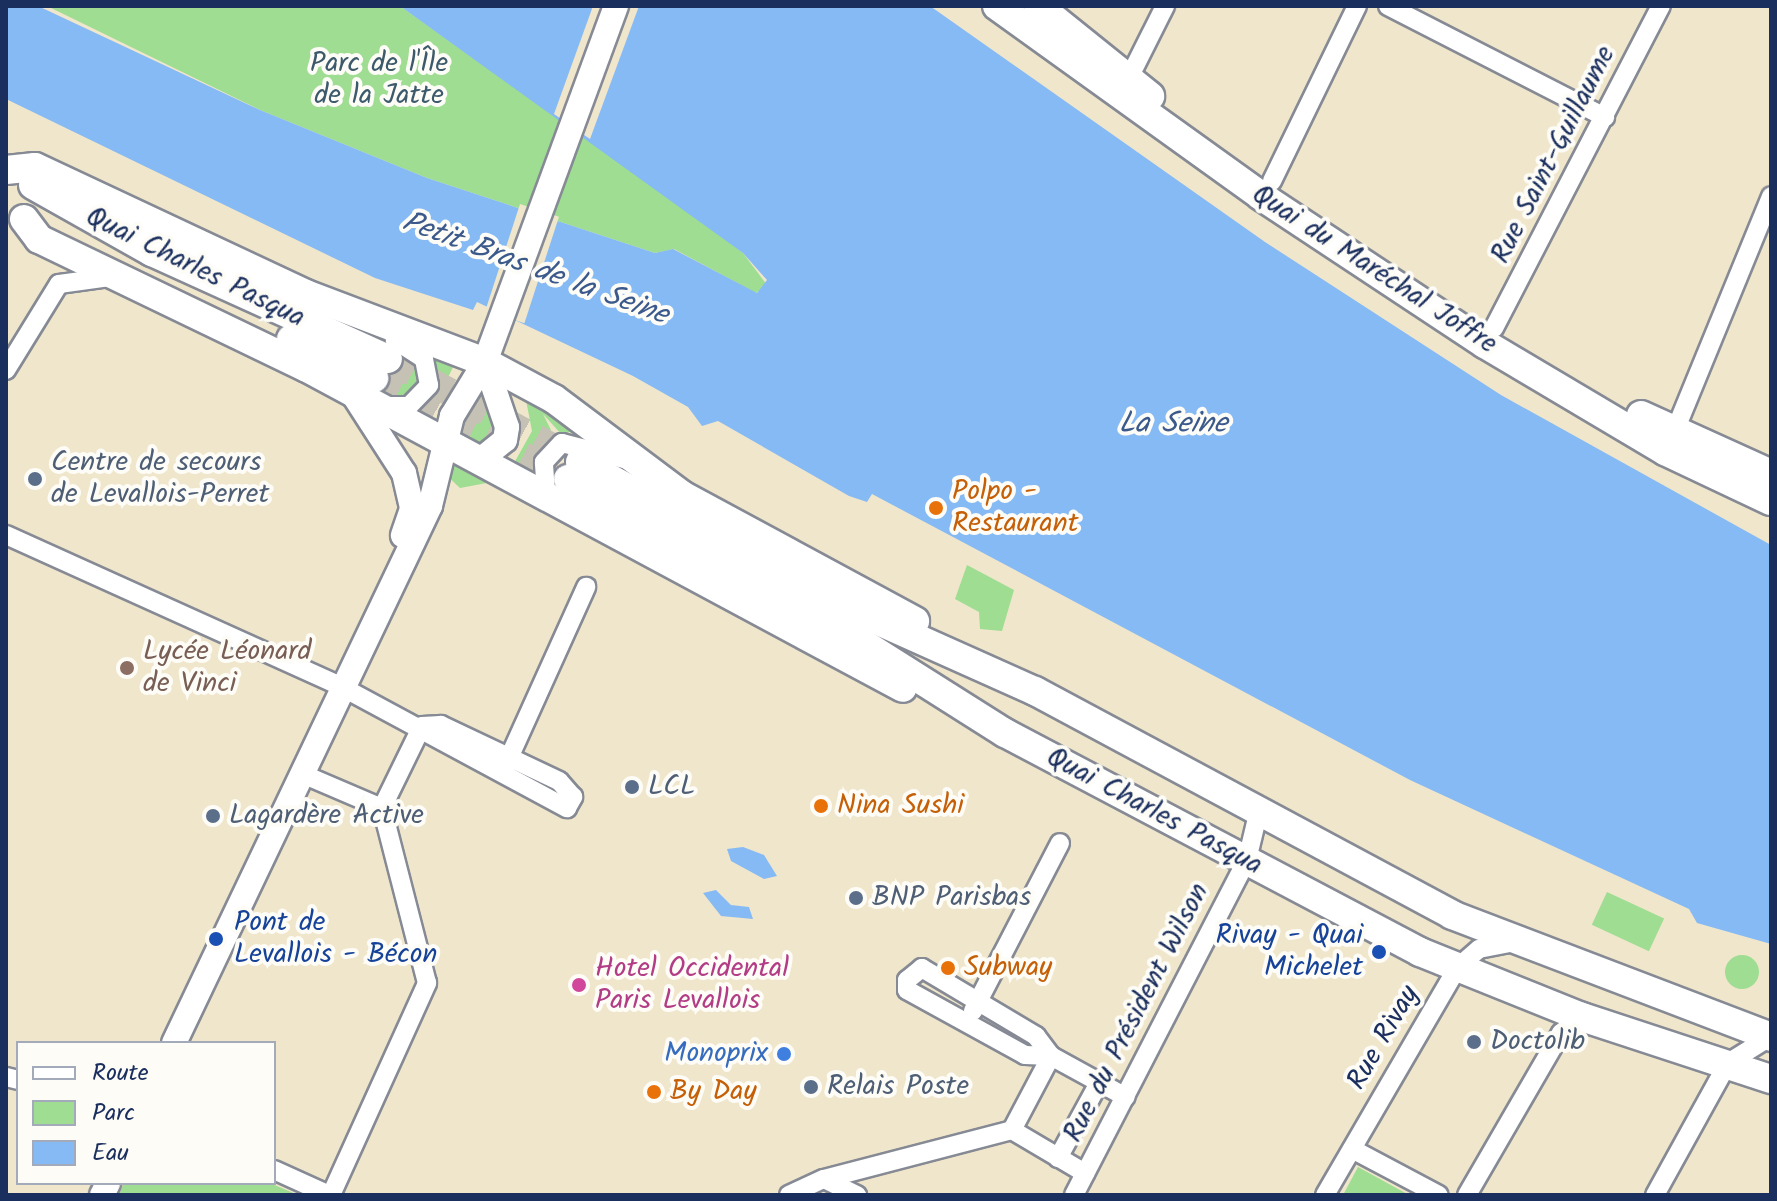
<!DOCTYPE html>
<meta charset="utf-8">
<style>
body{margin:0}
#map{position:relative;width:1777px;height:1201px;overflow:hidden;background:#f0e6cb;font-family:Kalam,sans-serif}
div>[style]{position:absolute}
.green>*{inset:0;background:#9edd92;transform-origin:0 0}
.round{border-radius:50%}
.water>*{inset:0;background:#86baf4}
.pier>*{inset:0;background:#f0e6cb;transform-origin:0 0}
.primary-tunnel>*{height:28px;margin-top:-14px;transform-origin:0;background:repeating-linear-gradient(90deg,#c5c1b5 0 28px,transparent 0 42px)}
.roads{filter:drop-shadow(2px 0 #868a94) drop-shadow(-2px 0 #868a94) drop-shadow(0 2px #868a94) drop-shadow(0 -2px #868a94)}
.street>*{height:18px;margin:-9px;padding:0 9px;transform-origin:9px;border-radius:9px;background:#fff}
.secondary>*{height:24px;margin:-12px;padding:0 12px;transform-origin:12px;border-radius:12px;background:#fff}
.primary>*{height:28px;margin:-14px;padding:0 14px;transform-origin:14px;border-radius:14px;background:#fff}
.dots>*{width:22px;height:22px;translate:-50% -50%;box-sizing:border-box;border:4px solid #fdfcf7;border-radius:50%}
span{translate:-50% -50%;white-space:nowrap;text-align:center;line-height:1.15;-webkit-text-stroke:8px #fdfcf7;paint-order:stroke}
.park-label{font-size:28px;color:#3c5a6b}
.street-label{font-size:28px;color:#1b2f5e}
.service-label{font-size:28px;color:#4e5e75}
.left{translate:0 -50%;text-align:left}
.food-label{font-size:28px;color:#c56008}
.education-label{font-size:28px;color:#785e54}
.transit-label{font-size:28px;color:#164399}
.right{translate:-100% -50%;text-align:right}
.hotel-label{font-size:28px;color:#b23c85}
.shop-label{font-size:28px;color:#366cbe}
.water-label{font-size:30px;color:#3b598b;font-style:italic}
.frame{position:absolute;inset:0;border:8px solid #1b2f5e;pointer-events:none}
.legend{position:absolute;left:16px;top:1041px;width:260px;height:144px;box-sizing:border-box;background:#fdfcf7;border:2px solid #a3aaba;margin:0;padding:10px 14px;list-style:none;font-size:24px;color:#1b2f5e}
.legend li{display:flex;align-items:center;gap:16px;height:40px}
.legend b{width:40px;border:2px solid #a3aaba}
</style>
<div id="map">
<div class="green">
<div style="clip-path:polygon(47px 6px,400px 6px,694px 215px,743px 253px,767px 285px,756px 293px,674px 249px,655px 253px,427px 178px,260px 110px)"></div>
<div style="clip-path:polygon(398px 351px,416px 359px,422px 382px,401px 401px,379px 393px,400px 381px)"></div>
<div style="clip-path:polygon(428px 353px,456px 361px,425px 424px,411px 414px,435px 390px)"></div>
<div style="clip-path:polygon(482px 395px,496px 416px,495px 436px,475px 444px,461px 421px)"></div>
<div style="clip-path:polygon(525px 395px,575px 430px,562px 435px,543px 414px,551px 430px,538px 441px,534px 475px,513px 465px,532px 431px)"></div>
<div style="clip-path:polygon(457px 464px,492px 482px,460px 488px,444px 473px)"></div>
<div style="clip-path:polygon(967px 565px,1014px 590px,1002px 631px,980px 629px,979px 612px,955px 599px)"></div>
<div style="left:1607px;top:892px;width:63px;height:36px;rotate:25deg"></div>
<div class="round" style="left:1725px;top:955px;width:34px;height:34px"></div>
<div style="clip-path:polygon(1358px 1167px,1409px 1195px,1343px 1195px)"></div>
<div style="clip-path:polygon(124px 1183px,270px 1183px,298px 1195px,119px 1195px)"></div>
</div>
<div class="water">
<div style="clip-path:polygon(6px 6px,38px 6px,260px 110px,427px 178px,655px 253px,673px 249px,757px 293px,767px 280px,743px 253px,400px 6px,930px 6px,1265px 242px,1501px 395px,1771px 545px,1771px 944px,1697px 923px,1689px 909px,1410px 780px,872px 494px,867px 502px,849px 496px,718px 421px,702px 426px,688px 407px,633px 376px,477px 302px,473px 310px,375px 278px,6px 99px)"></div>
<div style="clip-path:polygon(743px 847px,764px 855px,777px 876px,764px 879px,731px 861px,727px 849px)"></div>
<div style="clip-path:polygon(716px 890px,731px 905px,749px 907px,753px 919px,721px 916px,703px 893px)"></div>
</div>
<div class="pier">
<div style="clip-path:polygon(593px 6px,639px 6px,590px 139px,554px 114px)"></div>
<div style="left:520px;top:204px;width:41px;height:112px;rotate:18deg"></div>
</div>
<div class="primary-tunnel">
<div style="left:388px;top:359px;width:218px;rotate:28.2deg"></div>
<div style="left:374px;top:378px;width:219px;rotate:27.5deg"></div>
</div>
<div class="roads">
<div class="street">
<div style="left:1388px;top:6px;width:244px;rotate:27.1deg"></div>
<div style="left:1128px;top:80px;width:83px;rotate:-63.4deg"></div>
<div style="left:1272px;top:181px;width:195px;rotate:-64.1deg"></div>
<div style="left:1494px;top:328px;width:363px;rotate:-62.6deg"></div>
<div style="left:6px;top:370px;width:101px;rotate:-58.4deg"></div>
<div style="left:59px;top:284px;width:51px;rotate:-7.8deg"></div>
<div style="left:384px;top:406px;width:25px"></div>
<div style="left:409px;top:406px;width:29px;rotate:-46deg"></div>
<div style="left:429px;top:385px;width:26px;rotate:-101deg"></div>
<div style="left:424px;top:359px;width:35px;rotate:-147deg"></div>
<div style="left:1674px;top:433px;width:256px;rotate:-67.7deg"></div>
<div style="left:546px;top:493px;width:31px;rotate:-94deg"></div>
<div style="left:544px;top:462px;width:26px;rotate:-47deg"></div>
<div style="left:562px;top:443px;width:68px;rotate:14.4deg"></div>
<div style="left:6px;top:535px;width:367px;rotate:24.3deg"></div>
<div style="left:340px;top:686px;width:258px;rotate:28.3deg"></div>
<div style="left:567px;top:808px;width:13px;rotate:-61deg"></div>
<div style="left:573px;top:797px;width:21px;rotate:-131deg"></div>
<div style="left:559px;top:781px;width:131px;rotate:-154.6deg"></div>
<div style="left:441px;top:725px;width:19px;rotate:177deg"></div>
<div style="left:504px;top:769px;width:200px;rotate:-65.7deg"></div>
<div style="left:300px;top:773px;width:89px;rotate:23.1deg"></div>
<div style="left:382px;top:808px;width:91px;rotate:-64deg"></div>
<div style="left:973px;top:1011px;width:189px;rotate:-62.6deg"></div>
<div style="left:1051px;top:1056px;width:25px;rotate:-127deg"></div>
<div style="left:1036px;top:1036px;width:133px;rotate:-149.2deg"></div>
<div style="left:922px;top:968px;width:19px;rotate:141deg"></div>
<div style="left:907px;top:980px;width:10px;rotate:90deg"></div>
<div style="left:907px;top:990px;width:135px;rotate:28.8deg"></div>
<div style="left:1025px;top:1055px;width:26px;rotate:2deg"></div>
<div style="left:1051px;top:1056px;width:85px;rotate:28.7deg"></div>
<div style="left:6px;top:1077px;width:12px;rotate:14deg"></div>
<div style="left:1012px;top:1130px;width:84px;rotate:-62.2deg"></div>
<div style="left:1352px;top:1149px;width:98px;rotate:27.9deg"></div>
<div style="left:1058px;top:1158px;width:88px;rotate:-61.4deg"></div>
<div style="left:274px;top:1170px;width:60px;rotate:24.4deg"></div>
<div style="left:824px;top:1179px;width:37px;rotate:26deg"></div>
<div style="left:331px;top:1195px;width:233px;rotate:-65.6deg"></div>
<div style="left:427px;top:983px;width:181px;rotate:-104.4deg"></div>
<div style="left:789px;top:1195px;width:38px;rotate:-25deg"></div>
<div style="left:824px;top:1179px;width:194px;rotate:-14.6deg"></div>
<div style="left:1012px;top:1130px;width:85px;rotate:30.5deg"></div>
<div style="left:1074px;top:1195px;width:377px;rotate:-62.7deg"></div>
<div style="left:1247px;top:860px;width:51px;rotate:-76.5deg"></div>
<div style="left:1325px;top:1195px;width:263px;rotate:-59.8deg"></div>
<div style="left:1457px;top:968px;width:29px;rotate:-41deg"></div>
<div style="left:1479px;top:949px;width:38px;rotate:-11deg"></div>
<div style="left:1467px;top:1195px;width:187px;rotate:-59.9deg"></div>
<div style="left:1561px;top:1033px;width:26px;rotate:-37deg"></div>
<div style="left:1655px;top:1195px;width:151px;rotate:-61.1deg"></div>
<div style="left:1728px;top:1063px;width:49px;rotate:-31.8deg"></div>
</div>
<div class="secondary">
<div style="left:353px;top:394px;width:94px;rotate:57.2deg"></div>
<div style="left:404px;top:473px;width:37px;rotate:77deg"></div>
<div style="left:412px;top:509px;width:28px;rotate:109deg"></div>
<div style="left:479px;top:461px;width:33px;rotate:-39deg"></div>
<div style="left:505px;top:440px;width:13px;rotate:-81deg"></div>
<div style="left:507px;top:427px;width:69px;rotate:-108.7deg"></div>
<div style="left:174px;top:1043px;width:595px;rotate:-64.51deg"></div>
<div style="left:430px;top:506px;width:93px;rotate:-76.3deg"></div>
<div style="left:452px;top:416px;width:63px;rotate:-58.6deg"></div>
<div style="left:485px;top:362px;width:379px;rotate:-69.8deg"></div>
<div style="left:102px;top:1195px;width:13px;rotate:-63deg"></div>
</div>
<div class="primary">
<div style="left:997px;top:6px;width:325px;rotate:35.7deg"></div>
<div style="left:1261px;top:196px;width:268px;rotate:33.5deg"></div>
<div style="left:1485px;top:344px;width:209px;rotate:30.7deg"></div>
<div style="left:1665px;top:451px;width:117px;rotate:25.3deg"></div>
<div style="left:1038px;top:6px;width:144px;rotate:38.8deg"></div>
<div style="left:6px;top:170px;width:29px;rotate:-6deg"></div>
<div style="left:35px;top:167px;width:299px;rotate:25.1deg"></div>
<div style="left:306px;top:294px;width:191px;rotate:20.8deg"></div>
<div style="left:485px;top:362px;width:78px;rotate:28.2deg"></div>
<div style="left:554px;top:399px;width:160px;rotate:36.9deg"></div>
<div style="left:682px;top:495px;width:265px;rotate:28.4deg"></div>
<div style="left:33px;top:185px;width:137px;rotate:29.4deg"></div>
<div style="left:152px;top:252px;width:259px;rotate:24.4deg"></div>
<div style="left:24px;top:219px;width:25px;rotate:53deg"></div>
<div style="left:39px;top:239px;width:297px;rotate:25.7deg"></div>
<div style="left:307px;top:368px;width:676px;rotate:28.23deg"></div>
<div style="left:291px;top:339px;width:92px;rotate:25.2deg"></div>
<div style="left:1641px;top:415px;width:143px;rotate:24.4deg"></div>
<div style="left:580px;top:462px;width:284px;rotate:28.8deg"></div>
<div style="left:829px;top:599px;width:226px;rotate:24.1deg"></div>
<div style="left:1035px;top:691px;width:473px;rotate:28.2deg"></div>
<div style="left:1452px;top:915px;width:342px;rotate:20.9deg"></div>
<div style="left:568px;top:479px;width:290px;rotate:28.6deg"></div>
<div style="left:823px;top:618px;width:215px;rotate:32.3deg"></div>
<div style="left:1005px;top:733px;width:469px;rotate:27.8deg"></div>
<div style="left:1420px;top:952px;width:175px;rotate:21.9deg"></div>
<div style="left:1582px;top:1017px;width:199px;rotate:18.2deg"></div>
</div>
</div>
<div class="dots">
<div style="left:35px;top:479px;background:#5c6f8a"></div>
<div style="left:936px;top:508px;background:#e8710a"></div>
<div style="left:127px;top:668px;background:#8d6e63"></div>
<div style="left:632px;top:787px;background:#5c6f8a"></div>
<div style="left:821px;top:806px;background:#e8710a"></div>
<div style="left:213px;top:816px;background:#5c6f8a"></div>
<div style="left:856px;top:898px;background:#5c6f8a"></div>
<div style="left:216px;top:939px;background:#1a4fb4"></div>
<div style="left:1379px;top:952px;background:#1a4fb4"></div>
<div style="left:948px;top:968px;background:#e8710a"></div>
<div style="left:579px;top:985px;background:#d1479c"></div>
<div style="left:1474px;top:1042px;background:#5c6f8a"></div>
<div style="left:784px;top:1054px;background:#3f7fe0"></div>
<div style="left:811px;top:1087px;background:#5c6f8a"></div>
<div style="left:654px;top:1092px;background:#e8710a"></div>
</div>
<div class="park-label">
<span style="left:379px;top:80px">Parc de l'Île<br>de la Jatte</span>
</div>
<div class="street-label">
<span style="left:1554px;top:155px;rotate:-63deg">Rue Saint-Guillaume</span>
<span style="left:195px;top:268px;rotate:26deg">Quai Charles Pasqua</span>
<span style="left:1374px;top:270px;rotate:33deg">Quai du Maréchal Joffre</span>
<span style="left:1154px;top:812px;rotate:28deg">Quai Charles Pasqua</span>
<span style="left:1137px;top:1013px;rotate:-63deg">Rue du Président Wilson</span>
<span style="left:1384px;top:1038px;rotate:-60deg">Rue Rivay</span>
</div>
<div class="service-label">
<span class="left" style="left:51px;top:479px">Centre de secours<br>de Levallois-Perret</span>
<span class="left" style="left:648px;top:787px">LCL</span>
<span class="left" style="left:229px;top:816px">Lagardère Active</span>
<span class="left" style="left:872px;top:898px">BNP Parisbas</span>
<span class="left" style="left:1490px;top:1042px">Doctolib</span>
<span class="left" style="left:827px;top:1087px">Relais Poste</span>
</div>
<div class="food-label">
<span class="left" style="left:952px;top:508px">Polpo -<br>Restaurant</span>
<span class="left" style="left:837px;top:806px">Nina Sushi</span>
<span class="left" style="left:964px;top:968px">Subway</span>
<span class="left" style="left:670px;top:1092px">By Day</span>
</div>
<div class="education-label">
<span class="left" style="left:143px;top:668px">Lycée Léonard<br>de Vinci</span>
</div>
<div class="transit-label">
<span class="left" style="left:234px;top:939px">Pont de<br>Levallois - Bécon</span>
<span class="right" style="left:1363px;top:952px">Rivay - Quai<br>Michelet</span>
</div>
<div class="hotel-label">
<span class="left" style="left:595px;top:985px">Hotel Occidental<br>Paris Levallois</span>
</div>
<div class="shop-label">
<span class="right" style="left:768px;top:1054px">Monoprix</span>
</div>
<div class="water-label">
<span style="left:535px;top:269px;rotate:20deg">Petit Bras de la Seine</span>
<span style="left:1173px;top:424px">La Seine</span>
</div>
<div class="frame"></div>
<ul class="legend">
<li><b style="height:10px;background:#fff"></b>Route</li>
<li><b style="height:22px;background:#9edd92"></b>Parc</li>
<li><b style="height:22px;background:#86baf4"></b>Eau</li>
</ul>
</div>
